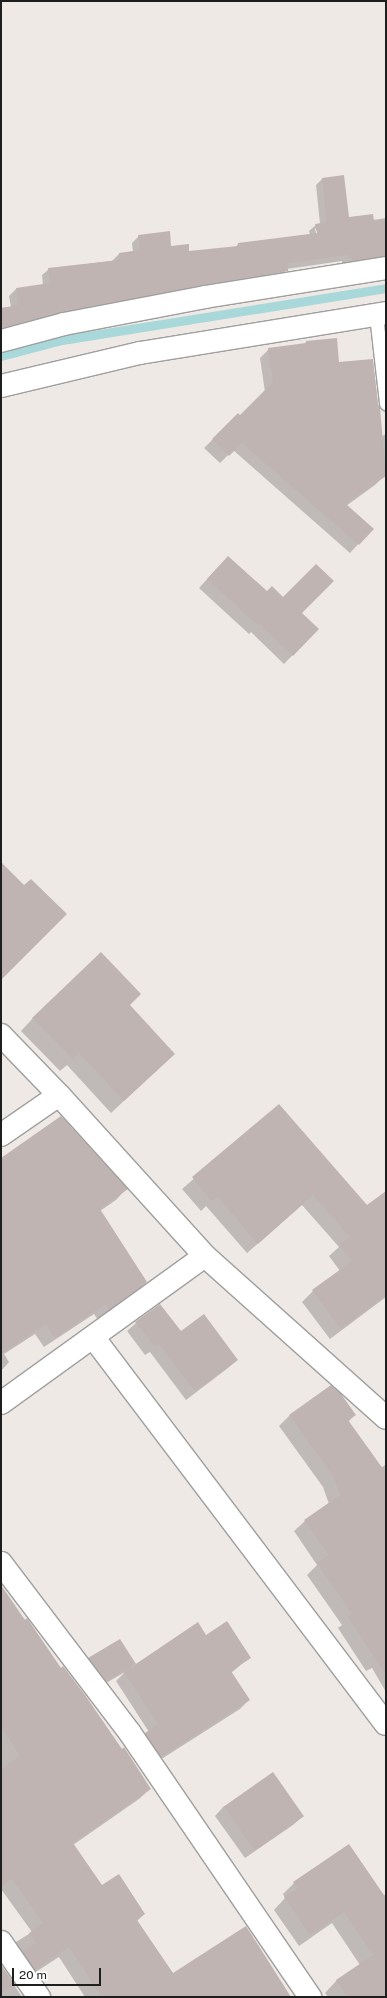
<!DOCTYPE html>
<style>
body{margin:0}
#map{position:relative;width:387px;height:1998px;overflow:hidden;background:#efe9e5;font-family:"Public Sans",sans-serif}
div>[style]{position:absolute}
.shadow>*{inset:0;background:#0003}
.stream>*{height:9px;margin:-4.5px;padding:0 4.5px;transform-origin:4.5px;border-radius:4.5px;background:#a8d8da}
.building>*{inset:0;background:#bfb4b1;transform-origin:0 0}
.roads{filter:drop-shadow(1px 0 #9f9f9f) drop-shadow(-1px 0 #9f9f9f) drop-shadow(0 1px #9f9f9f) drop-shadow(0 -1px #9f9f9f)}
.service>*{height:13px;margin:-6.5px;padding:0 6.5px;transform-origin:6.5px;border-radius:6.5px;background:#fff}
.minor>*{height:22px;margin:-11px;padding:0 11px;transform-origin:11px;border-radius:11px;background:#fff}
.tertiary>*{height:22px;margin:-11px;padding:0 11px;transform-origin:11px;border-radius:11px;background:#fff}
span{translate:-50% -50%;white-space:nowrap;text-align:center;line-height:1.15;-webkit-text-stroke:3.5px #fff;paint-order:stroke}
.frame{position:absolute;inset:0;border:2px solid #1e1e1e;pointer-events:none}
.scale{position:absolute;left:12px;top:1968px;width:89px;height:18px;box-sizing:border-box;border:2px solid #1e1e1e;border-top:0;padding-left:5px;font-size:12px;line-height:14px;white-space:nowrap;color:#1e1e1e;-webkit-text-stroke:3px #fff;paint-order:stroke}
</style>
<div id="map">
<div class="shadow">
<div style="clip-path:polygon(evenodd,323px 178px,348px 218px,373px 220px,386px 218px,386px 261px,345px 267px,345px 263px,342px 263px,342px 261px,287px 269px,280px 277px,1px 332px,1px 308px,11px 307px,9px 296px,16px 289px,43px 285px,42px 275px,49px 269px,112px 261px,119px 254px,133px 252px,132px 243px,139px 236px,189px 252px,236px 247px,238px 244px,310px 235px,309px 231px,316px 225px,320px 224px,316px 185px,323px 178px,315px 229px,317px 229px,317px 238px,315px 229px)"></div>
<div style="clip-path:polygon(306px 342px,338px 364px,372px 360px,382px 436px,386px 434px,386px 474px,375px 485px,346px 506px,372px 529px,350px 553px,233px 450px,220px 463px,204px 448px,238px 415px,240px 417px,265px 392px,260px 358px,269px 349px,303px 345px)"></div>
<div style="clip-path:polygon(219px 566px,301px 614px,317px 630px,284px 664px,251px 632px,249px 634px,199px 588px)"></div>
<div style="clip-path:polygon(128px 1005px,161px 1066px,111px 1113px,67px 1065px,60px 1071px,21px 1031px,33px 1018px)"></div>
<div style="clip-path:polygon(279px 1105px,367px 1206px,386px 1192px,386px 1297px,330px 1339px,302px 1302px,313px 1291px,340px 1271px,329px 1256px,339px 1247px,302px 1205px,247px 1253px,206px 1206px,201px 1211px,182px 1189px)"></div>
<div style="clip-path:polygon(1px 1159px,126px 1189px,116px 1200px,100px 1211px,146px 1282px,135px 1293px,98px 1320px,94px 1314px,44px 1347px,35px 1334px,4px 1354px,9px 1362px,1px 1371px)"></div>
<div style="clip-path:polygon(136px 1323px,181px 1333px,237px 1360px,228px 1368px,186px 1400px,150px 1352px,145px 1355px,127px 1331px)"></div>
<div style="clip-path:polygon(355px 1415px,348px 1422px,381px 1468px,386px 1464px,386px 1692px,372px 1668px,366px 1671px,338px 1628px,342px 1625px,307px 1575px,317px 1565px,294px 1531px,305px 1521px,329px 1504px,323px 1487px,279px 1426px,289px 1416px)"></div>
<div style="clip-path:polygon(1px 1588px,150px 1789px,139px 1799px,73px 1845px,102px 1886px,144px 1914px,137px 1921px,173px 1975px,289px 1997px,85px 1997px,59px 1957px,25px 1979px,6px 1952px,16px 1942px,32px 1932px,1px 1889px)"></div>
<div style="clip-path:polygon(206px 1636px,249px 1658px,231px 1673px,249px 1700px,240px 1709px,152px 1765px,137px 1742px,149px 1732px,116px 1681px,125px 1672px,101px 1686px,84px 1663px,89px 1658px,134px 1663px,131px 1668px)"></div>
<div style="clip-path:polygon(224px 1806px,303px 1816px,293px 1825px,245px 1858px,215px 1816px)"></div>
<div style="clip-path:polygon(294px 1883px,383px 1896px,386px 1894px,386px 1997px,328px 1997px,325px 1993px,336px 1981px,360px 1965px,332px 1923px,299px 1946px,274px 1910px,285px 1898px,283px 1894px)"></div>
<div style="clip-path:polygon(1px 1965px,22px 1997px,1px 1997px)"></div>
</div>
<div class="stream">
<div style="left:1px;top:356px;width:63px;rotate:-14.7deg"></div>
<div style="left:62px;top:340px;width:328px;rotate:-9.1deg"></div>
</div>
<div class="building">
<div style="clip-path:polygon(344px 175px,349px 217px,373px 214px,374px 221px,386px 220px,386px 256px,352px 261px,351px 256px,349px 257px,348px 255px,288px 263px,288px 271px,203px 285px,62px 312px,1px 328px,1px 308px,18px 305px,16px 288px,50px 283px,48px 268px,119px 260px,119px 253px,140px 250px,138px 235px,170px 231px,171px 246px,189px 244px,189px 251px,238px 246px,238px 243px,317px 233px,315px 224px,327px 222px,322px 178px)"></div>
<div style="clip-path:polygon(337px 338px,339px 362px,373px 359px,378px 404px,380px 408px,386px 476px,346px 504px,374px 529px,359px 545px,242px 443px,229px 456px,212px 439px,238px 413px,240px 415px,273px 382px,268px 348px,306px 343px,306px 341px)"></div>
<div style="clip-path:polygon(228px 556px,267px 591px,272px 586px,283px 597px,316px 564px,334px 581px,302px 613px,319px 629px,293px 656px,260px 624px,259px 626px,207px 579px)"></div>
<div style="clip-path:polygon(1px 862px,24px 885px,31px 879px,67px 914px,1px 980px)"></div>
<div style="clip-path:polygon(101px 952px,141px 994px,130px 1005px,175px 1054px,124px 1101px,79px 1053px,73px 1059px,32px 1018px)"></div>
<div style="clip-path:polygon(279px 1104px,367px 1205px,386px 1191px,386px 1295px,341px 1329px,312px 1290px,352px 1261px,339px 1245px,350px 1237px,313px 1195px,258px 1244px,217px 1196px,212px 1201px,192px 1177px)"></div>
<div style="clip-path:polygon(61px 1116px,128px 1189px,100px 1209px,147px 1282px,109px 1310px,105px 1304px,55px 1338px,46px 1324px,1px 1354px,1px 1158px)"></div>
<div style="clip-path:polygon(160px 1304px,181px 1331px,204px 1314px,238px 1360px,195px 1391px,159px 1344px,155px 1347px,135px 1322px)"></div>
<div style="clip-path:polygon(331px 1385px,341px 1394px,356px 1415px,348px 1420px,386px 1473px,386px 1675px,348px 1617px,352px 1614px,317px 1563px,329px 1555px,304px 1520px,340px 1495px,333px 1476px,289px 1415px)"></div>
<div style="clip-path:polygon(1px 1585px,25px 1620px,27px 1618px,61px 1668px,63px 1666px,85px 1695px,122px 1749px,124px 1747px,151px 1789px,73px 1843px,102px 1885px,119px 1874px,145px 1914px,137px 1920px,173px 1973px,246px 1926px,291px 1997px,101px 1997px,69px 1947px,35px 1970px,22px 1951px,36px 1943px,29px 1933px,43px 1923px,12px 1879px,1px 1887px,1px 1769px,20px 1756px,1px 1727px)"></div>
<div style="clip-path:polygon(227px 1621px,251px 1658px,231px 1671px,250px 1700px,161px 1757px,145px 1733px,158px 1724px,124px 1672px,198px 1622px,206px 1635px)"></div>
<div style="clip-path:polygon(120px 1639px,136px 1664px,107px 1681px,88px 1658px)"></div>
<div style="left:273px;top:1772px;width:54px;height:60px;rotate:55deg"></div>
<div style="clip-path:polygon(349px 1844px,386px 1898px,386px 1997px,347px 1997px,336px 1980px,373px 1955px,344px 1912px,310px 1935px,284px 1897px,298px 1888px,293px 1882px)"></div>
<div style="clip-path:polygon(1px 1965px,15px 1984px,1px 1993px)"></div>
</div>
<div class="roads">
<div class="service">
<div style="left:376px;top:315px;width:89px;rotate:83.5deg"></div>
</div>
<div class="minor">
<div style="left:1px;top:341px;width:65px;rotate:-15.1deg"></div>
<div style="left:64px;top:324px;width:144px;rotate:-10.8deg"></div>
<div style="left:205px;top:297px;width:183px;rotate:-9.1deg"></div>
<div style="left:1px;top:1035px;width:83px;rotate:46deg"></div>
<div style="left:59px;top:1095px;width:217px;rotate:47.8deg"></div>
<div style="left:205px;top:1256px;width:243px;rotate:41.8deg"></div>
<div style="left:1px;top:1135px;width:70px;rotate:-34.6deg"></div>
<div style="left:93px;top:1337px;width:485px;rotate:52.9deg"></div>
<div style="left:1px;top:1403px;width:251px;rotate:-35.8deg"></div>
<div style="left:1px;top:1563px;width:213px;rotate:52.8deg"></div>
<div style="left:130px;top:1733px;width:320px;rotate:55.7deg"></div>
<div style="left:1px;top:1942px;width:67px;rotate:55.4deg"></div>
</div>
<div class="tertiary">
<div style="left:1px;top:386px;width:143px;rotate:-13.4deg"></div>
<div style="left:140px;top:353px;width:249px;rotate:-9.2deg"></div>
</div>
</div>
<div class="frame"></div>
<div class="scale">20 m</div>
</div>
